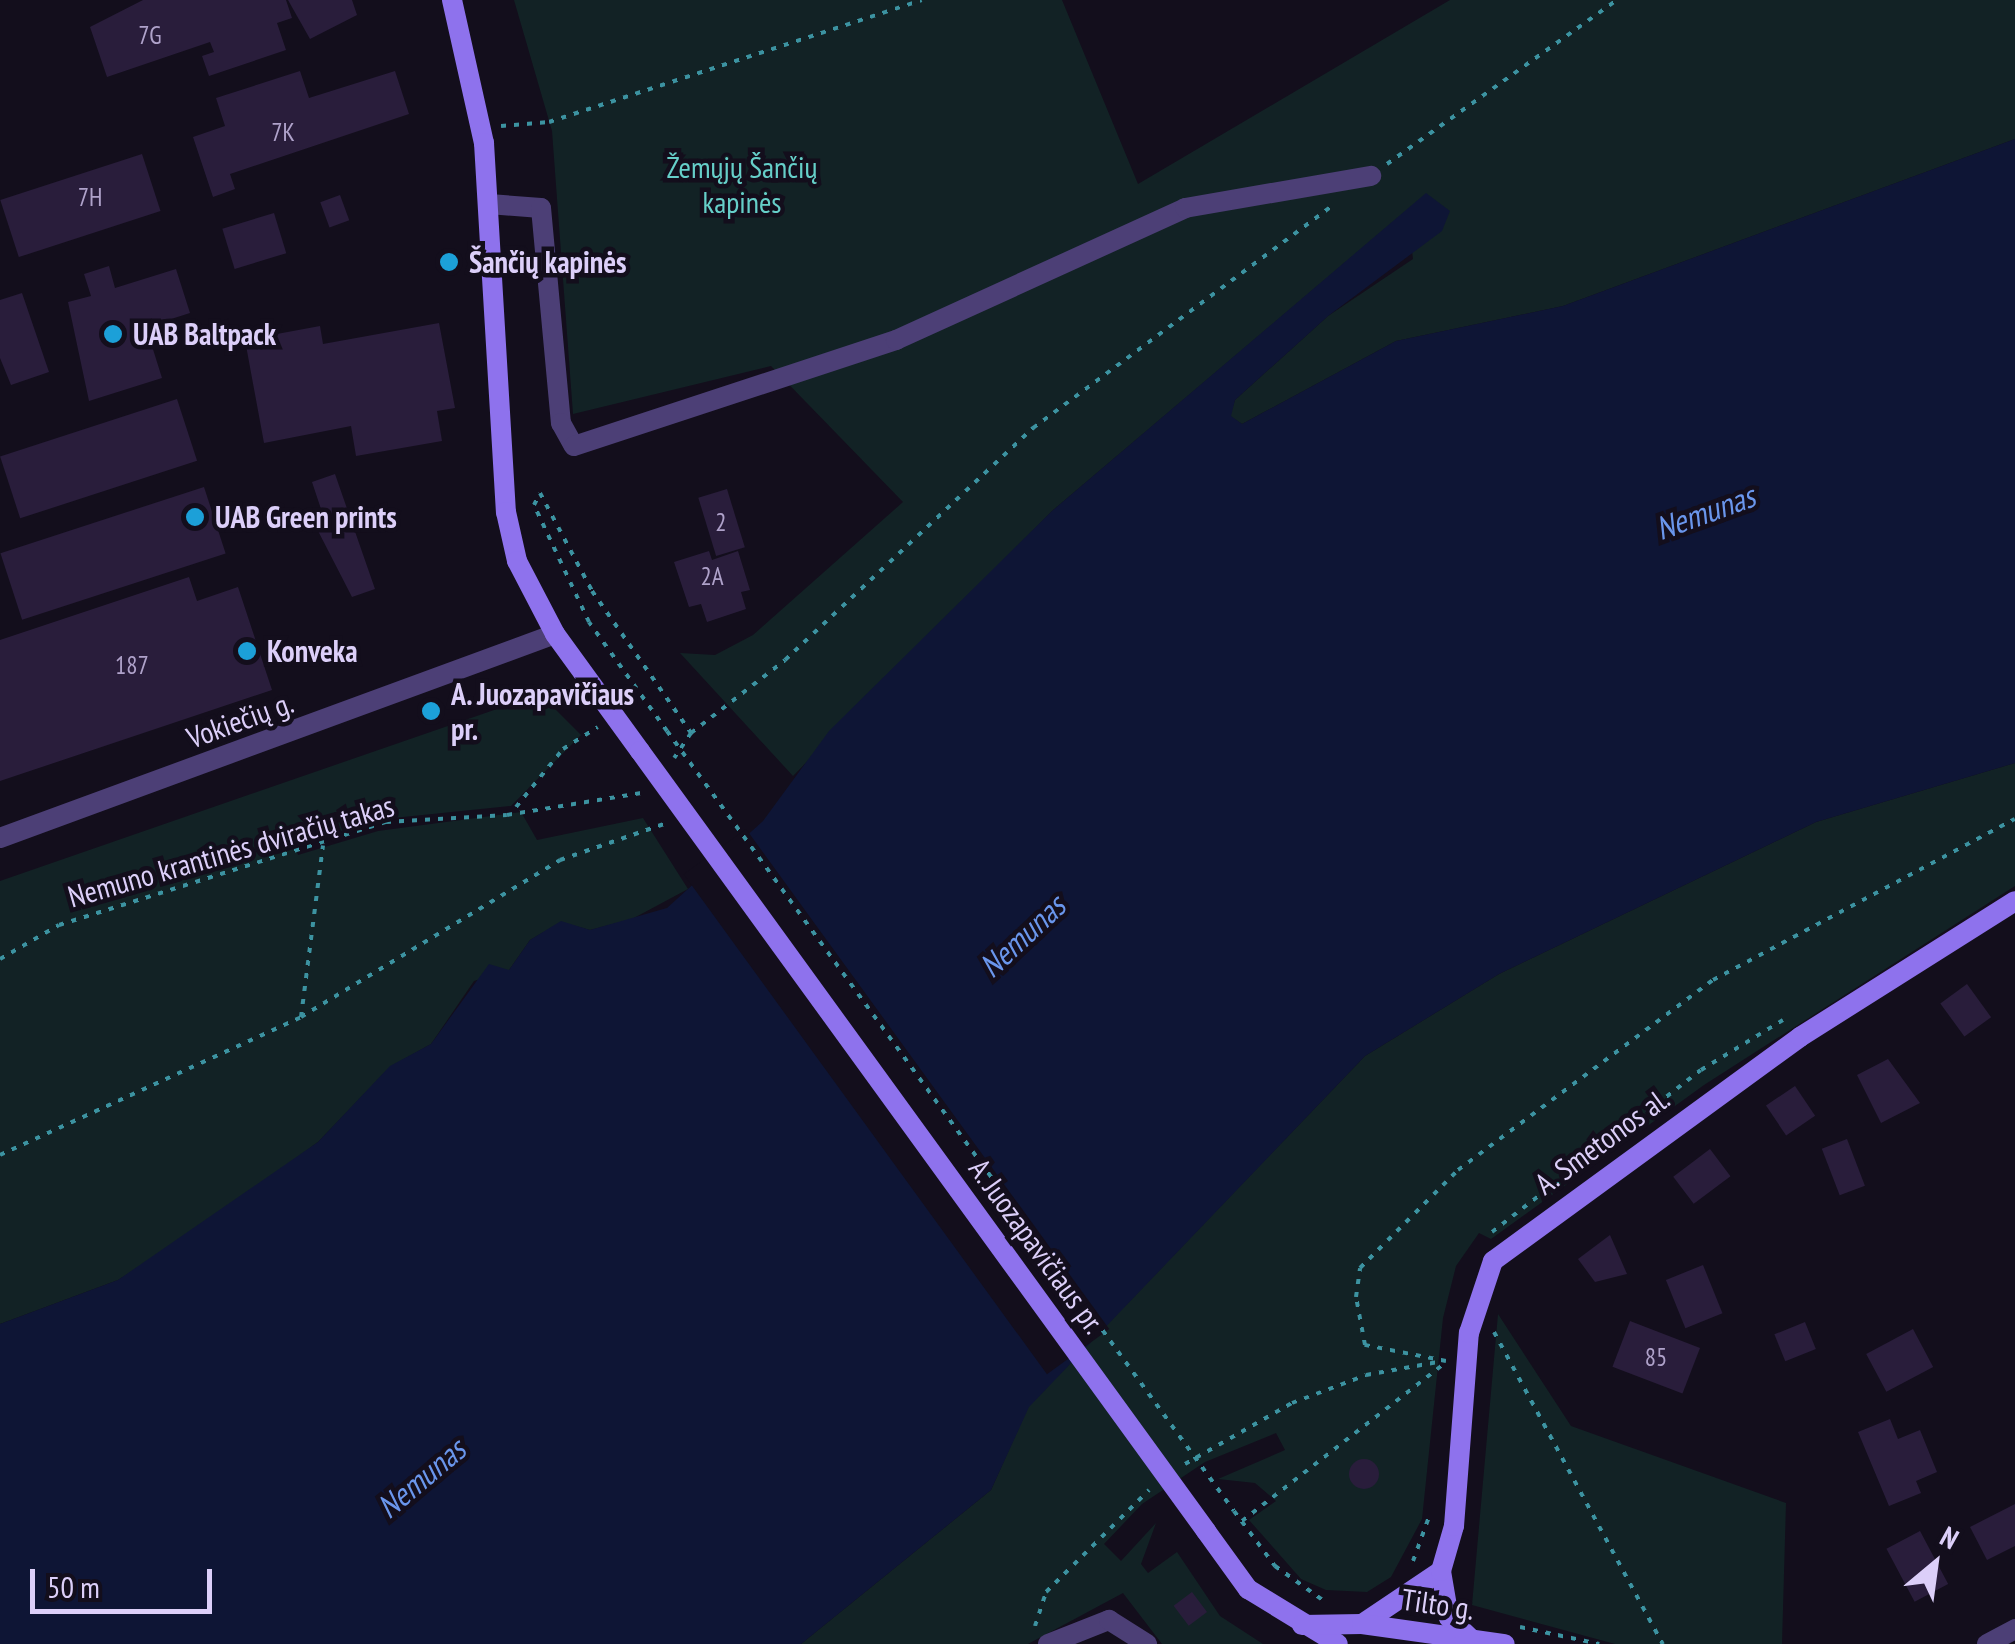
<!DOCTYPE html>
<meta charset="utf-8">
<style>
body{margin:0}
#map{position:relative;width:2015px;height:1644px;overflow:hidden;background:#130e1c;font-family:"PT Sans Narrow",sans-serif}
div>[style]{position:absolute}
.green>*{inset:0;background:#122225}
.water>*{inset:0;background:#0e1535}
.pier>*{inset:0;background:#130e1c;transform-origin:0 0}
.building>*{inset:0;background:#291d3b;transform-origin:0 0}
.round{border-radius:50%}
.path>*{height:4px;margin-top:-2px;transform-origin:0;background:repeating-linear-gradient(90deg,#3c93a1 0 5px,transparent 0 13px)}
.street>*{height:20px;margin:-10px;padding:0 10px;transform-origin:10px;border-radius:10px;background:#4c3f76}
.secondary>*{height:20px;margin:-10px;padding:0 10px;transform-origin:10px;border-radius:10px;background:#8e72ed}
.path-bridge>*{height:4px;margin-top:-2px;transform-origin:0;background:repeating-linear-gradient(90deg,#3c93a1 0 5px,transparent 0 13px)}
.secondary-bridge>*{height:20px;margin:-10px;padding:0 10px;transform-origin:10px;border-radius:10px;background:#8e72ed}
.dots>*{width:28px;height:28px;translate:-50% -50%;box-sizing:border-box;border:5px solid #130e1c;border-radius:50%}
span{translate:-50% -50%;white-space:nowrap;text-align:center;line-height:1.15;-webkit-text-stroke:9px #130e1c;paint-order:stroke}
.number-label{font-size:25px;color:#afa2ca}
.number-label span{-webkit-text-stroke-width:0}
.park-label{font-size:30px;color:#66cfc9}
.poi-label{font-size:30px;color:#dccff9;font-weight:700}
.left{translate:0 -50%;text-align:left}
.street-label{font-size:30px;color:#dccff9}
.water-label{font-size:32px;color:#6a96ec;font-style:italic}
.north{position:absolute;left:1885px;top:1514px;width:100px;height:100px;-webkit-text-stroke:8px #130e1c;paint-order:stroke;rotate:29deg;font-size:28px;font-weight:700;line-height:40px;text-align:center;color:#dccff9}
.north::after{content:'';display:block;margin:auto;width:35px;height:45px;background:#dccff9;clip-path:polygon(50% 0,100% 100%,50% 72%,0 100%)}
.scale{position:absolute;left:30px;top:1569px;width:182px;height:45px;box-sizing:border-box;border:5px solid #dccff9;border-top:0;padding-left:12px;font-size:30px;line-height:35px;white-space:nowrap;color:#dccff9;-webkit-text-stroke:8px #130e1c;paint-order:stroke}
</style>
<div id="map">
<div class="green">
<div style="clip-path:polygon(514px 0,1062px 0,1138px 184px,1450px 0,2015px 0,2015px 139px,1563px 306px,1396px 341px,1242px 424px,1230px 416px,1235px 400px,1328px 316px,1413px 259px,1407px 210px,1052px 511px,793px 776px,680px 653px,715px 655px,753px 635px,903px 502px,771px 366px,573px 414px,552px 131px)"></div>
<div style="clip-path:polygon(540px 694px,581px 735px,511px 806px,374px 820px,295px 846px,298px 855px,378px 831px,521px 812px,537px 840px,643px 818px,688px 889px,632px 919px,590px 930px,561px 922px,530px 940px,509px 970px,474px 981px,431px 1044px,390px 1067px,318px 1142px,201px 1228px,118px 1280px,0 1324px,0 881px)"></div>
<div style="clip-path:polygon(2015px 763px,2015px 886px,1704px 1085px,1491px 1239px,1479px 1233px,1456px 1266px,1443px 1318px,1422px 1519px,1391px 1577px,1367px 1592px,1326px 1590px,1301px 1579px,1249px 1520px,1276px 1501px,1255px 1483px,1218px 1479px,1285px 1450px,1276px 1433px,1205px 1462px,1142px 1504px,1104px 1544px,1121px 1561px,1156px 1523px,1141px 1564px,1148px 1573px,1177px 1552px,1220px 1616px,1263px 1644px,1162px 1644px,1123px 1593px,1028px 1644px,801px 1644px,991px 1490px,1028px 1407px,1365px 1056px,1499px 974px,1816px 822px)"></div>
<div style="clip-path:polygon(1498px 1314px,1571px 1426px,1786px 1503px,1782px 1644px,1615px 1644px,1472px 1605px)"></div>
</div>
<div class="water">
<div style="clip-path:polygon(2015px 139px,2015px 763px,1816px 822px,1499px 974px,1365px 1056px,1029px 1407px,991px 1490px,801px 1644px,0 1644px,0 1324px,118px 1280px,318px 1142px,390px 1066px,431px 1044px,489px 964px,509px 970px,530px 940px,561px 921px,590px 930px,667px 908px,763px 821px,829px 731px,1052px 511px,1426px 193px,1450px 211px,1442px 231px,1328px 316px,1235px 400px,1231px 416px,1242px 424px,1396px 341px,1563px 306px)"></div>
</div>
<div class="pier">
<div style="left:746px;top:829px;width:618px;height:77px;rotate:54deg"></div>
</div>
<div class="building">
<div style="clip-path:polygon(143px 0,286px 0,292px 18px,277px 23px,286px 50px,209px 76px,202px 56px,214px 52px,210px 42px,107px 77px,90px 27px)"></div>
<div style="clip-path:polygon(288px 0,352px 0,357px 15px,310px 39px)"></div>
<div style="clip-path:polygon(300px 71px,309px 98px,395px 71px,409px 114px,230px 174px,235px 189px,213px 197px,193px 137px,225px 126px,216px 98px)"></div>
<div style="left:142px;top:154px;width:60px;height:149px;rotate:72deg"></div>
<div style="left:340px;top:195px;width:27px;height:21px;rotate:70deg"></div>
<div style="left:274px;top:213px;width:42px;height:54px;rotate:73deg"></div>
<div style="clip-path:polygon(109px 266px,115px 288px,176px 269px,190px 313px,146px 327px,162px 378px,89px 401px,68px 302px,91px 296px,84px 274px)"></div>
<div style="clip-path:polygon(22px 293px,49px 372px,11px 385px,0 358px,0 300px)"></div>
<div style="clip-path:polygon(439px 323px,455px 408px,437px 411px,442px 441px,356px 456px,351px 426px,264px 443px,245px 340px,320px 326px,323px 344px)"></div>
<div style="left:177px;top:399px;width:65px;height:186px;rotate:72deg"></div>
<div style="clip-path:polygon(335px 474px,375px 589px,352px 597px,316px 527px,326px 524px,312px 482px)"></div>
<div style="left:204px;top:487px;width:70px;height:214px;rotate:72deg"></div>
<div style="left:727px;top:489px;width:61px;height:30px;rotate:73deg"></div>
<div style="clip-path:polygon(709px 551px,712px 560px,738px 551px,750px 590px,741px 592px,746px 609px,707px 622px,701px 604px,689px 607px,674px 562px)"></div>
<div style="clip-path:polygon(189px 577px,197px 601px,238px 587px,272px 690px,0 781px,0 640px)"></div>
<div style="left:1967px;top:984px;width:41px;height:33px;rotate:54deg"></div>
<div style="clip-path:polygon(1888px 1059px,1920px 1103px,1881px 1123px,1857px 1075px)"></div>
<div style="left:1795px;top:1086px;width:36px;height:35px;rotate:56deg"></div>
<div style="left:1847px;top:1139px;width:50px;height:27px;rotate:69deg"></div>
<div style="left:1710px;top:1149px;width:34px;height:46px;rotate:53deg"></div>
<div style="clip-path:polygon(1610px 1235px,1627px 1274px,1595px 1282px,1578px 1259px)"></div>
<div style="left:1703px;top:1265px;width:52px;height:40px;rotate:68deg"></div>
<div style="left:1630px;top:1321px;width:75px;height:49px;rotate:21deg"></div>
<div style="left:1805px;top:1322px;width:29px;height:33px;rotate:68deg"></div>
<div style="left:1913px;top:1329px;width:43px;height:53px;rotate:62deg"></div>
<div style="clip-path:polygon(1890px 1419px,1898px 1439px,1920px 1430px,1937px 1472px,1916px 1481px,1921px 1493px,1889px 1506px,1858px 1432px)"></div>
<div class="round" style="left:1349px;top:1459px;width:30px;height:30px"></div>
<div style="clip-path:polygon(2015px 1504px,2015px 1546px,1987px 1560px,1970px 1527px)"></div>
<div style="left:1920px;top:1531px;width:60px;height:38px;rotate:62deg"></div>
<div style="left:1192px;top:1592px;width:25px;height:23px;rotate:53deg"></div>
</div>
<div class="path">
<div style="left:501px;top:126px;width:48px;rotate:-4.8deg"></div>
<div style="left:549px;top:122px;width:392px;rotate:-18.1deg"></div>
<div style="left:1387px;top:164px;width:282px;rotate:-35.5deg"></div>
<div style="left:667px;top:731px;width:134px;rotate:-125.6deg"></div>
<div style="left:589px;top:622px;width:129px;rotate:-115.2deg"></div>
<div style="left:534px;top:505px;width:13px;rotate:-63deg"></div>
<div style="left:540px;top:493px;width:111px;rotate:62deg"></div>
<div style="left:592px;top:591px;width:173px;rotate:55.1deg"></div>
<div style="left:691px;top:733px;width:30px;rotate:124deg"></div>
<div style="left:691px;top:733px;width:119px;rotate:-37.8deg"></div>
<div style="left:785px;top:660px;width:340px;rotate:-43.1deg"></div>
<div style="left:1033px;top:428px;width:372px;rotate:-36.6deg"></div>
<div style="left:516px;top:807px;width:75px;rotate:-51deg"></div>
<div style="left:563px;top:749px;width:41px;rotate:-32.2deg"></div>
<div style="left:0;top:959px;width:68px;rotate:-30deg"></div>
<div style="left:59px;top:925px;width:343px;rotate:-17.5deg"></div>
<div style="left:386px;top:822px;width:121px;rotate:-3.3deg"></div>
<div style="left:507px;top:815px;width:136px;rotate:-9.3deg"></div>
<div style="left:301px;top:1017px;width:173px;rotate:-82.7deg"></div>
<div style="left:0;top:1155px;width:331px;rotate:-24.6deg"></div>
<div style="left:301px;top:1017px;width:303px;rotate:-31.2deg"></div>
<div style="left:560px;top:860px;width:110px;rotate:-19.1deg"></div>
<div style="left:1492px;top:1232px;width:264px;rotate:-37.8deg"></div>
<div style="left:1701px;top:1070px;width:96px;rotate:-31.4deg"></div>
<div style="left:1494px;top:1332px;width:355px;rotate:61.6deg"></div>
<div style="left:1446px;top:1361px;width:83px;rotate:-168.8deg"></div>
<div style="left:1365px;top:1345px;width:49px;rotate:-100.6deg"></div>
<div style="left:1356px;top:1297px;width:29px;rotate:-82deg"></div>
<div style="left:1360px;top:1268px;width:139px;rotate:-45deg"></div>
<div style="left:1458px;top:1170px;width:318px;rotate:-36.7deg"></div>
<div style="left:1713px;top:980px;width:342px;rotate:-28.1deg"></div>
<div style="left:1185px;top:1464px;width:123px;rotate:-29.7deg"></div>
<div style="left:1292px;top:1403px;width:79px;rotate:-20.7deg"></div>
<div style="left:1366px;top:1375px;width:73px;rotate:-10.2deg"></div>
<div style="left:1234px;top:1511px;width:69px;rotate:53.3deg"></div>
<div style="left:1275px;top:1566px;width:60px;rotate:35.5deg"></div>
<div style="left:1242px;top:1521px;width:256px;rotate:-37.9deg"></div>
<div style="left:1413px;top:1561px;width:50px;rotate:-70.1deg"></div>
<div style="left:1035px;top:1626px;width:36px;rotate:-72deg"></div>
<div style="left:1046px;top:1592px;width:145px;rotate:-44.7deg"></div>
<div style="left:1520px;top:1627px;width:81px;rotate:12.1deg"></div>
</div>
<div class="street">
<div style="left:489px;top:204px;width:52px;rotate:4.4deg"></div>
<div style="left:541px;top:208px;width:216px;rotate:84.7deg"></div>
<div style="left:561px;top:423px;width:26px;rotate:61deg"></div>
<div style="left:574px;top:446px;width:339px;rotate:-18.2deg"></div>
<div style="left:896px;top:340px;width:318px;rotate:-24.5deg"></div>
<div style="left:1185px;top:208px;width:189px;rotate:-9.8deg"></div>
<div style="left:0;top:838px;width:591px;rotate:-20.18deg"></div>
<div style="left:1048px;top:1644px;width:66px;rotate:-21.5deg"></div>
<div style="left:1109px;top:1620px;width:45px;rotate:32.3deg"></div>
<div style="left:1987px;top:1644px;width:32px;rotate:-28deg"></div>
</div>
<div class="secondary">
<div style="left:452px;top:0;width:147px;rotate:77.4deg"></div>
<div style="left:484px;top:143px;width:370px;rotate:86.6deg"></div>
<div style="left:506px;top:512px;width:50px;rotate:77.3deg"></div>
<div style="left:517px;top:561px;width:82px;rotate:62.5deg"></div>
<div style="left:555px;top:634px;width:145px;rotate:54deg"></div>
<div style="left:1206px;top:1531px;width:72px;rotate:54.1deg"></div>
<div style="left:1248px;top:1589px;width:105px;rotate:31.4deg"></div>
<div style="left:1362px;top:1624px;width:95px;rotate:-33.9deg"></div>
<div style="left:1302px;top:1625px;width:60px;rotate:-1deg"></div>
<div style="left:1362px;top:1624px;width:144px;rotate:8deg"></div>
<div style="left:1470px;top:1638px;width:29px;rotate:-136deg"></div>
<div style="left:1449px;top:1618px;width:48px;rotate:-99.7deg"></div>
<div style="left:1441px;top:1571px;width:47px;rotate:-73.9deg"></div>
<div style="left:1454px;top:1526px;width:194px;rotate:-85.6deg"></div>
<div style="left:1469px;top:1333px;width:76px;rotate:-71.6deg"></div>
<div style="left:1493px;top:1261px;width:380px;rotate:-36.1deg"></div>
<div style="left:1800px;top:1037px;width:254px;rotate:-32.3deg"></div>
</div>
<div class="path-bridge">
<div style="left:667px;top:731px;width:964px;rotate:53.99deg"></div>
</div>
<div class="secondary-bridge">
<div style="left:640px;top:751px;width:964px;rotate:54.03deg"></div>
</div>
<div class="dots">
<div style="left:449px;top:262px;background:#1ca0d8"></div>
<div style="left:113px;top:334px;background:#1ca0d8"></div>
<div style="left:195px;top:517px;background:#1ca0d8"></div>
<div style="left:247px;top:651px;background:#1ca0d8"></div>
<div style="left:431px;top:711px;background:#1ca0d8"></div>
</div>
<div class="number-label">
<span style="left:150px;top:35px">7G</span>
<span style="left:283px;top:132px">7K</span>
<span style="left:90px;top:197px">7H</span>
<span style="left:721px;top:522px">2</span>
<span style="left:712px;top:576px">2A</span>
<span style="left:132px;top:665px">187</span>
<span style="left:1656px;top:1357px">85</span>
</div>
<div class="park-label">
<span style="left:742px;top:184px">Žemųjų Šančių<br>kapinės</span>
</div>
<div class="poi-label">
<span class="left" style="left:469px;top:262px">Šančių kapinės</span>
<span class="left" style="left:133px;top:334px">UAB Baltpack</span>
<span class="left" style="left:215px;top:517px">UAB Green prints</span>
<span class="left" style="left:267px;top:651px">Konveka</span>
<span class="left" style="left:451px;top:711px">A. Juozapavičiaus<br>pr.</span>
</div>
<div class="street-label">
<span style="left:240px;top:720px;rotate:-20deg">Vokiečių g.</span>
<span style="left:231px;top:851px;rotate:-16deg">Nemuno krantinės dviračių takas</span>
<span style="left:1602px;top:1141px;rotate:-36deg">A. Smetonos al.</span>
<span style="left:1037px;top:1246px;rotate:54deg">A. Juozapavičiaus pr.</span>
<span style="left:1438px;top:1604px;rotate:8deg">Tilto g.</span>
</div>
<div class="water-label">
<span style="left:1705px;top:512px;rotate:-20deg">Nemunas</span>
<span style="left:1022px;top:936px;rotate:-43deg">Nemunas</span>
<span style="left:421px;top:1478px;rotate:-40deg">Nemunas</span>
</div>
<div class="north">N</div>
<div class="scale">50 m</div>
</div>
